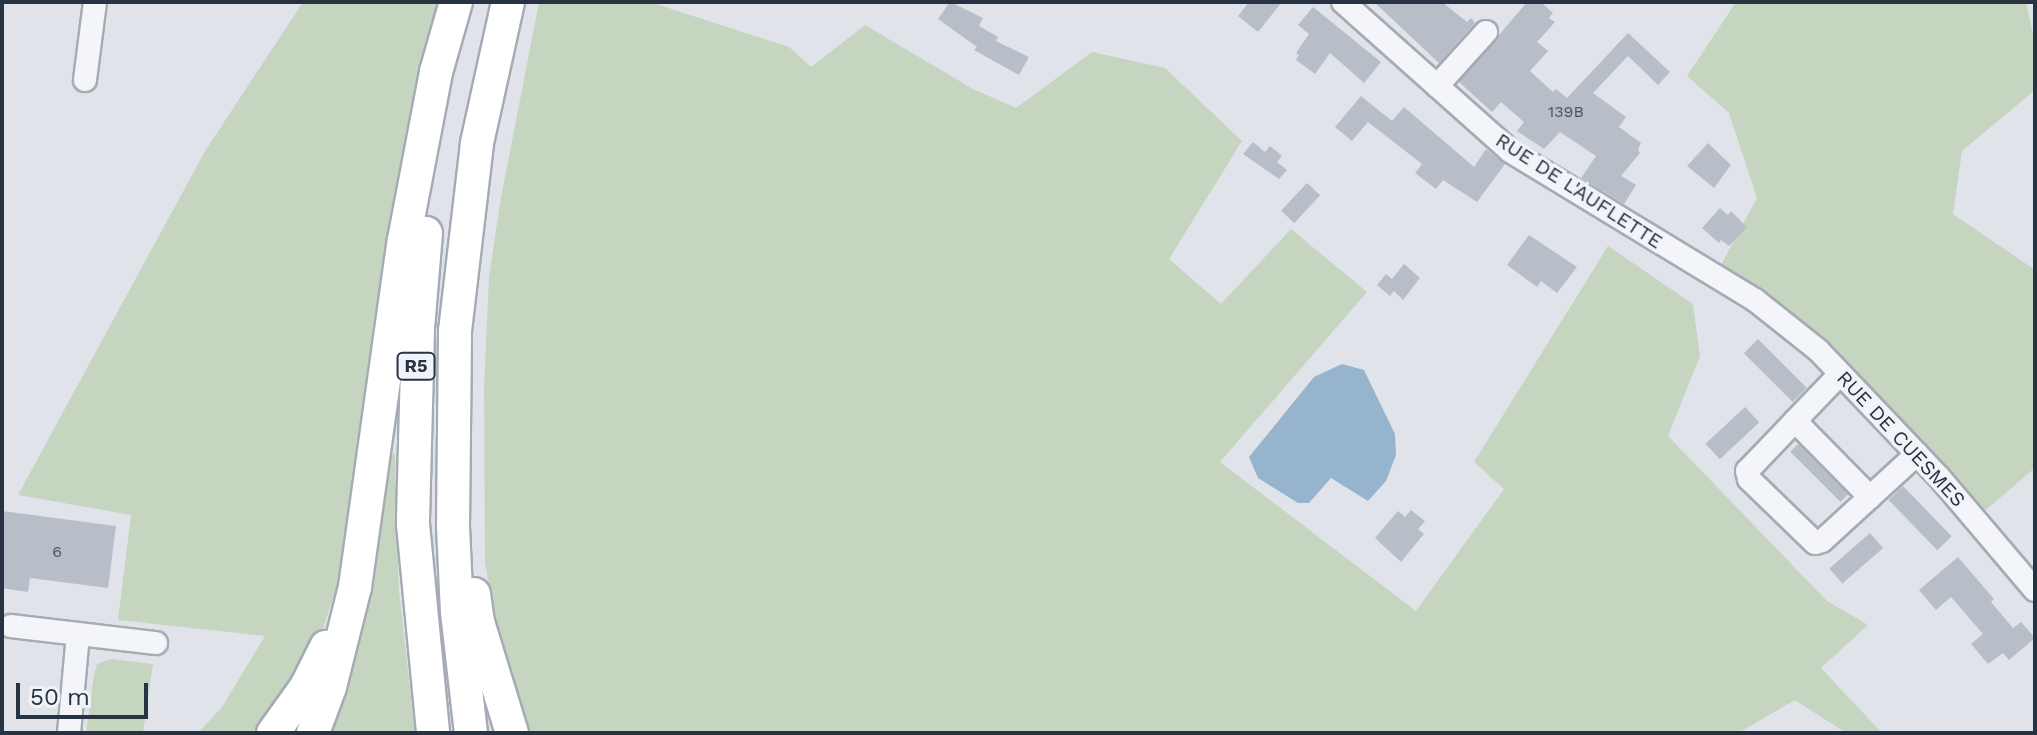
<!DOCTYPE html>
<style>
body{margin:0}
#map{position:relative;width:2037px;height:735px;overflow:hidden;background:#e0e4ea;font-family:"Work Sans",sans-serif}
div>[style]{position:absolute}
.green>*{inset:0;background:#c6d5c0}
.water>*{inset:0;background:#97b4ce}
.building>*{inset:0;background:#b7bec8;transform-origin:0 0}
.roads{filter:drop-shadow(2px 0 #a5abb5) drop-shadow(-2px 0 #a5abb5) drop-shadow(0 2px #a5abb5) drop-shadow(0 -2px #a5abb5)}
.minor>*{height:22px;margin:-11px;padding:0 11px;transform-origin:11px;border-radius:11px;background:#f3f5f8}
.highway>*{height:32px;margin:-16px;padding:0 16px;transform-origin:16px;border-radius:16px;background:#fff}
span{translate:-50% -50%;white-space:nowrap;text-align:center;line-height:1.15;-webkit-text-stroke:7px #f0f3f7;paint-order:stroke}
.number-label{font-size:16px;color:#4b5564}
.number-label span{-webkit-text-stroke-width:0}
.shield-label span{padding:2px 6px;background:#f0f3f7;border:2px solid;border-radius:6px;-webkit-text-stroke-width:0}
.shield-label{font-size:18px;color:#273243;font-weight:700}
.street-label{font-size:20px;color:#273243}
.frame{position:absolute;inset:0;border:4px solid #273243;pointer-events:none}
.scale{position:absolute;left:16px;top:683px;width:132px;height:36px;box-sizing:border-box;border:4px solid #273243;border-top:0;padding-left:10px;font-size:24px;line-height:28px;white-space:nowrap;color:#273243;-webkit-text-stroke:6px #f0f3f7;paint-order:stroke}
</style>
<div id="map">
<div class="green">
<div style="clip-path:polygon(303px 2px,437px 2px,405px 146px,343px 566px,319px 642px,266px 733px,198px 733px,222px 707px,265px 636px,118px 620px,131px 515px,18px 495px,205px 151px)"></div>
<div style="clip-path:polygon(539px 2px,650px 2px,789px 47px,811px 67px,865px 25px,973px 89px,1016px 108px,1092px 52px,1165px 68px,1242px 141px,1169px 259px,1221px 304px,1291px 229px,1367px 292px,1220px 462px,1416px 611px,1504px 489px,1474px 462px,1608px 246px,1693px 304px,1700px 356px,1668px 436px,1827px 601px,1868px 625px,1821px 668px,1882px 733px,1846px 733px,1795px 700px,1738px 733px,529px 733px,498px 639px,485px 562px,484px 388px,489px 277px,500px 203px)"></div>
<div style="clip-path:polygon(1736px 2px,2026px 2px,2035px 44px,2035px 90px,1962px 151px,1953px 214px,2035px 270px,2035px 468px,1975px 519px,1818px 350px,1715px 276px,1757px 198px,1729px 113px,1687px 76px)"></div>
<div style="clip-path:polygon(388px 453px,395px 454px,399px 590px,415px 733px,322px 733px)"></div>
<div style="clip-path:polygon(111px 659px,153px 664px,143px 733px,86px 733px,94px 674px,97px 664px)"></div>
</div>
<div class="water">
<div style="clip-path:polygon(1342px 364px,1364px 370px,1395px 434px,1396px 455px,1386px 481px,1368px 501px,1331px 478px,1309px 503px,1298px 503px,1258px 478px,1249px 457px,1314px 377px)"></div>
</div>
<div class="building">
<div style="clip-path:polygon(950px 2px,983px 18px,979px 26px,998px 37px,996px 41px,1029px 57px,1019px 75px,974px 50px,977px 47px,938px 19px)"></div>
<div style="clip-path:polygon(1249px 2px,1282px 2px,1258px 32px,1238px 16px)"></div>
<div style="clip-path:polygon(1374px 2px,1442px 2px,1467px 22px,1471px 18px,1475px 23px,1439px 63px)"></div>
<div style="clip-path:polygon(1527px 2px,1541px 2px,1553px 13px,1549px 18px,1555px 22px,1537px 42px,1548px 51px,1530px 71px,1553px 92px,1556px 89px,1567px 98px,1628px 33px,1670px 72px,1658px 85px,1628px 56px,1593px 93px,1626px 117px,1619px 127px,1641px 143px,1638px 150px,1640px 153px,1621px 176px,1636px 185px,1624px 204px,1581px 178px,1596px 156px,1560px 132px,1544px 149px,1517px 131px,1524px 122px,1501px 102px,1492px 112px,1459px 82px)"></div>
<div style="clip-path:polygon(1313px 7px,1381px 62px,1364px 83px,1330px 53px,1315px 74px,1296px 60px,1299px 55px,1296px 53px,1309px 34px,1298px 25px)"></div>
<div style="clip-path:polygon(1361px 96px,1392px 121px,1404px 107px,1474px 167px,1486px 149px,1505px 164px,1477px 202px,1443px 180px,1436px 189px,1415px 173px,1422px 164px,1368px 122px,1352px 141px,1335px 127px)"></div>
<div style="clip-path:polygon(1253px 142px,1265px 152px,1270px 146px,1282px 156px,1277px 162px,1287px 170px,1279px 179px,1243px 154px)"></div>
<div style="clip-path:polygon(1708px 143px,1731px 165px,1714px 188px,1687px 166px)"></div>
<div style="left:1307px;top:183px;width:18px;height:38px;rotate:43deg"></div>
<div style="clip-path:polygon(1720px 208px,1728px 215px,1731px 211px,1747px 227px,1729px 246px,1721px 240px,1719px 243px,1702px 228px)"></div>
<div style="clip-path:polygon(1529px 235px,1577px 267px,1557px 293px,1541px 281px,1537px 287px,1507px 265px)"></div>
<div style="clip-path:polygon(1404px 264px,1420px 278px,1403px 300px,1394px 291px,1390px 296px,1377px 285px,1386px 274px,1392px 279px)"></div>
<div style="left:1758px;top:339px;width:69px;height:20px;rotate:45deg"></div>
<div style="left:1745px;top:407px;width:21px;height:54px;rotate:47deg"></div>
<div style="left:1798px;top:444px;width:71px;height:11px;rotate:45deg"></div>
<div style="left:1903px;top:486px;width:70px;height:20px;rotate:46deg"></div>
<div style="clip-path:polygon(1411px 510px,1425px 521px,1418px 529px,1424px 534px,1401px 562px,1375px 538px,1398px 511px,1405px 517px)"></div>
<div style="clip-path:polygon(2px 511px,116px 526px,108px 588px,30px 578px,28px 592px,2px 588px)"></div>
<div style="left:1870px;top:533px;width:20px;height:54px;rotate:49deg"></div>
<div style="clip-path:polygon(1958px 557px,1994px 599px,1991px 602px,2013px 628px,2021px 622px,2035px 638px,2009px 660px,2003px 653px,1988px 664px,1971px 644px,1983px 634px,1951px 597px,1936px 610px,1919px 590px)"></div>
</div>
<div class="roads">
<div class="minor">
<div style="left:1343px;top:2px;width:224px;rotate:41.7deg"></div>
<div style="left:1510px;top:151px;width:287px;rotate:31.3deg"></div>
<div style="left:1755px;top:300px;width:80px;rotate:38.4deg"></div>
<div style="left:1818px;top:350px;width:175px;rotate:46.4deg"></div>
<div style="left:1939px;top:477px;width:148px;rotate:49.7deg"></div>
<div style="left:85px;top:80px;width:79px;rotate:-82.7deg"></div>
<div style="left:1437px;top:86px;width:73px;rotate:-47.8deg"></div>
<div style="left:1840px;top:374px;width:65px;rotate:133.8deg"></div>
<div style="left:1795px;top:421px;width:107px;rotate:45.4deg"></div>
<div style="left:1795px;top:421px;width:69px;rotate:133.8deg"></div>
<div style="left:1747px;top:471px;width:8px;rotate:76deg"></div>
<div style="left:1749px;top:479px;width:92px;rotate:44.1deg"></div>
<div style="left:1815px;top:543px;width:7px;rotate:-16deg"></div>
<div style="left:1822px;top:541px;width:129px;rotate:-42.5deg"></div>
<div style="left:11px;top:626px;width:146px;rotate:6.7deg"></div>
<div style="left:69px;top:733px;width:99px;rotate:-84.8deg"></div>
</div>
<div class="highway">
<div style="left:426px;top:233px;width:96px;rotate:94.8deg"></div>
<div style="left:418px;top:329px;width:195px;rotate:91.5deg"></div>
<div style="left:413px;top:524px;width:210px;rotate:84.5deg"></div>
<div style="left:474px;top:594px;width:28px;rotate:82deg"></div>
<div style="left:478px;top:622px;width:116px;rotate:73deg"></div>
<div style="left:273px;top:733px;width:57px;rotate:-54.3deg"></div>
<div style="left:306px;top:687px;width:45px;rotate:-63.4deg"></div>
<div style="left:313px;top:733px;width:49px;rotate:-69.7deg"></div>
<div style="left:330px;top:687px;width:103px;rotate:-76deg"></div>
<div style="left:355px;top:587px;width:350px;rotate:-82deg"></div>
<div style="left:404px;top:240px;width:171px;rotate:-79.2deg"></div>
<div style="left:436px;top:72px;width:73px;rotate:-74.1deg"></div>
<div style="left:471px;top:733px;width:122px;rotate:-96.6deg"></div>
<div style="left:457px;top:612px;width:86px;rotate:-92.7deg"></div>
<div style="left:453px;top:526px;width:195px;rotate:-89.4deg"></div>
<div style="left:455px;top:331px;width:189px;rotate:-83.3deg"></div>
<div style="left:477px;top:143px;width:144px;rotate:-77.6deg"></div>
</div>
</div>
<div class="number-label">
<span style="left:1566px;top:112px">139B</span>
<span style="left:57px;top:552px">6</span>
</div>
<div class="shield-label">
<span style="left:416px;top:366px">R5</span>
</div>
<div class="street-label">
<span style="left:1579px;top:191px;rotate:33deg">RUE DE L'AUFLETTE</span>
<span style="left:1901px;top:439px;rotate:47deg">RUE DE CUESMES</span>
</div>
<div class="frame"></div>
<div class="scale">50 m</div>
</div>
